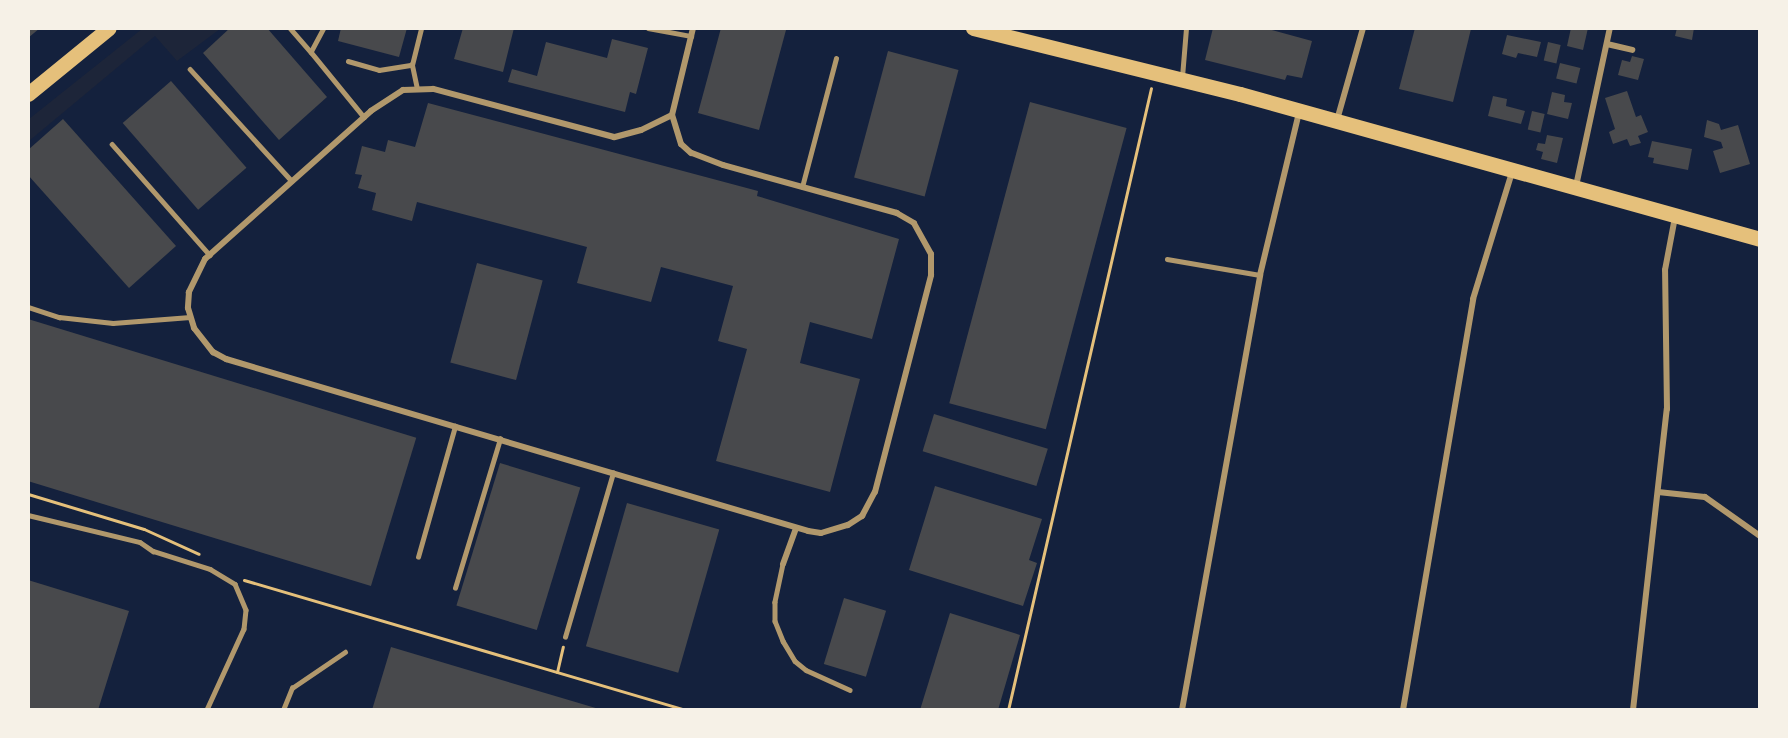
<!DOCTYPE html>
<style>
body{margin:0}
#map{position:relative;width:1788px;height:738px;overflow:hidden;background:#14213d;font-family:"Libre Baskerville",serif}
div>[style]{position:absolute}
.green>*{inset:0;background:#1d2539}
.building>*{inset:0;background:#48494c;transform-origin:0 0}
.path>*{height:3px;margin:-1.5px;padding:0 1.5px;transform-origin:1.5px;border-radius:1.5px;background:#e5c07b}
.service>*{height:4.5px;margin:-2.25px;padding:0 2.25px;transform-origin:2.25px;border-radius:2.25px;background:#b1986c}
.minor>*{height:6px;margin:-3px;padding:0 3px;transform-origin:3px;border-radius:3px;background:#b1986c}
.primary>*{height:15px;margin:-7.5px;padding:0 7.5px;transform-origin:7.5px;border-radius:7.5px;background:#e5c07b}
span{translate:-50% -50%;white-space:nowrap;text-align:center;line-height:1.15;-webkit-text-stroke:6px #f6f1e7;paint-order:stroke}
.frame{position:absolute;inset:0;border:30px solid #f6f1e7;pointer-events:none}
</style>
<div id="map">
<div class="green">
<div style="clip-path:polygon(142px 29px,220px 29px,177px 61px,155px 36px,29px 141px,29px 119px)"></div>
</div>
<div class="building">
<div style="clip-path:polygon(28px 28px,40px 28px,28px 38px)"></div>
<div style="clip-path:polygon(230px 28px,267px 28px,327px 97px,279px 140px,203px 53px)"></div>
<div style="clip-path:polygon(341px 28px,407px 28px,399px 57px,338px 41px)"></div>
<div style="clip-path:polygon(463px 28px,514px 28px,503px 72px,454px 59px)"></div>
<div style="clip-path:polygon(721px 28px,786px 30px,759px 130px,698px 113px)"></div>
<div style="clip-path:polygon(1213px 28px,1265px 28px,1312px 41px,1302px 78px,1287px 75px,1285px 80px,1205px 60px)"></div>
<div style="clip-path:polygon(1415px 28px,1471px 29px,1453px 102px,1399px 89px)"></div>
<div style="clip-path:polygon(1571px 28px,1588px 28px,1583px 50px,1567px 46px)"></div>
<div style="clip-path:polygon(1677px 28px,1694px 28px,1692px 40px,1675px 36px)"></div>
<div style="clip-path:polygon(1507px 35px,1541px 42px,1537px 57px,1518px 53px,1516px 58px,1502px 54px)"></div>
<div style="clip-path:polygon(612px 39px,648px 48px,636px 94px,630px 92px,625px 112px,508px 82px,512px 69px,537px 76px,546px 42px,607px 58px)"></div>
<div style="left:1548px;top:42px;width:13px;height:19px;rotate:13deg"></div>
<div style="left:888px;top:51px;width:73px;height:131px;rotate:15deg"></div>
<div style="clip-path:polygon(1632px 56px,1644px 59px,1638px 80px,1618px 75px,1622px 60px,1630px 62px)"></div>
<div style="left:1560px;top:63px;width:21px;height:16px;rotate:14deg"></div>
<div style="left:171px;top:81px;width:115px;height:64px;rotate:49deg"></div>
<div style="clip-path:polygon(1627px 91px,1636px 117px,1641px 115px,1648px 132px,1638px 136px,1641px 143px,1630px 146px,1627px 139px,1613px 144px,1609px 132px,1615px 129px,1605px 98px)"></div>
<div style="clip-path:polygon(1552px 92px,1565px 95px,1564px 102px,1572px 103px,1568px 119px,1547px 114px)"></div>
<div style="clip-path:polygon(1493px 96px,1507px 99px,1506px 106px,1525px 111px,1521px 124px,1488px 116px)"></div>
<div style="left:1030px;top:102px;width:100px;height:312px;rotate:15deg"></div>
<div style="clip-path:polygon(428px 103px,758px 191px,757px 196px,899px 239px,872px 339px,810px 322px,800px 363px,860px 379px,830px 492px,716px 461px,747px 349px,718px 341px,733px 286px,661px 267px,651px 302px,577px 283px,587px 247px,417px 202px,412px 221px,372px 210px,376px 193px,358px 188px,362px 175px,355px 174px,362px 146px,385px 152px,388px 140px,415px 147px)"></div>
<div style="left:1532px;top:111px;width:13px;height:19px;rotate:13deg"></div>
<div style="clip-path:polygon(63px 119px,176px 246px,129px 288px,28px 175px,28px 150px)"></div>
<div style="clip-path:polygon(1707px 120px,1719px 124px,1721px 130px,1738px 125px,1750px 164px,1720px 173px,1713px 151px,1723px 148px,1721px 142px,1704px 137px)"></div>
<div style="clip-path:polygon(1547px 135px,1563px 138px,1557px 163px,1541px 159px,1543px 152px,1536px 150px,1538px 143px,1545px 144px)"></div>
<div style="clip-path:polygon(1652px 141px,1692px 149px,1688px 170px,1653px 163px,1654px 158px,1648px 157px)"></div>
<div style="left:477px;top:263px;width:68px;height:103px;rotate:15deg"></div>
<div style="left:28px;top:319px;width:406px;height:155px;rotate:17deg"></div>
<div style="left:934px;top:414px;width:119px;height:39px;rotate:17deg"></div>
<div style="left:500px;top:463px;width:84px;height:149px;rotate:17deg"></div>
<div style="clip-path:polygon(935px 486px,1042px 519px,1029px 560px,1037px 563px,1023px 606px,909px 570px)"></div>
<div style="left:627px;top:503px;width:96px;height:149px;rotate:16deg"></div>
<div style="clip-path:polygon(28px 580px,129px 611px,98px 710px,28px 710px)"></div>
<div style="left:844px;top:598px;width:44px;height:69px;rotate:17deg"></div>
<div style="clip-path:polygon(950px 613px,1020px 635px,998px 710px,920px 710px)"></div>
<div style="clip-path:polygon(391px 647px,599px 709px,599px 710px,372px 710px)"></div>
</div>
<div class="path">
<div style="left:28px;top:494px;width:121px;rotate:16.8deg"></div>
<div style="left:144px;top:529px;width:60px;rotate:24.4deg"></div>
<div style="left:244px;top:580px;width:461px;rotate:16.4deg"></div>
<div style="left:557px;top:672px;width:26px;rotate:-77deg"></div>
<div style="left:1008px;top:710px;width:638px;rotate:-77.05deg"></div>
</div>
<div class="service">
<div style="left:290px;top:28px;width:32px;rotate:49deg"></div>
<div style="left:324px;top:28px;width:27px;rotate:118deg"></div>
<div style="left:311px;top:52px;width:84px;rotate:50.8deg"></div>
<div style="left:648px;top:28px;width:44px;rotate:10.5deg"></div>
<div style="left:348px;top:61px;width:32px;rotate:16deg"></div>
<div style="left:379px;top:70px;width:33px;rotate:-9deg"></div>
<div style="left:190px;top:69px;width:151px;rotate:47.7deg"></div>
<div style="left:1182px;top:77px;width:49px;rotate:-85.3deg"></div>
<div style="left:417px;top:89px;width:25px;rotate:-102deg"></div>
<div style="left:412px;top:65px;width:38px;rotate:-76deg"></div>
<div style="left:112px;top:144px;width:148px;rotate:48.6deg"></div>
<div style="left:802px;top:187px;width:133px;rotate:-75.2deg"></div>
<div style="left:1167px;top:259px;width:94px;rotate:9.8deg"></div>
<div style="left:28px;top:307px;width:33px;rotate:18deg"></div>
<div style="left:59px;top:317px;width:54px;rotate:6.3deg"></div>
<div style="left:113px;top:323px;width:77px;rotate:-4.5deg"></div>
<div style="left:28px;top:515px;width:115px;rotate:13.6deg"></div>
<div style="left:140px;top:542px;width:16px;rotate:35deg"></div>
<div style="left:153px;top:551px;width:60px;rotate:17.5deg"></div>
<div style="left:210px;top:569px;width:29px;rotate:31deg"></div>
<div style="left:235px;top:584px;width:28px;rotate:67deg"></div>
<div style="left:246px;top:610px;width:19px;rotate:96deg"></div>
<div style="left:244px;top:629px;width:89px;rotate:114.6deg"></div>
<div style="left:418px;top:557px;width:136px;rotate:-74.2deg"></div>
<div style="left:783px;top:564px;width:39px;rotate:102deg"></div>
<div style="left:775px;top:602px;width:19px;rotate:90deg"></div>
<div style="left:775px;top:621px;width:22px;rotate:68deg"></div>
<div style="left:783px;top:641px;width:23px;rotate:59deg"></div>
<div style="left:795px;top:661px;width:14px;rotate:39deg"></div>
<div style="left:806px;top:670px;width:48px;rotate:24.4deg"></div>
<div style="left:455px;top:588px;width:156px;rotate:-73.2deg"></div>
<div style="left:565px;top:637px;width:171px;rotate:-73.7deg"></div>
<div style="left:283px;top:710px;width:24px;rotate:-68deg"></div>
<div style="left:292px;top:688px;width:64px;rotate:-34.2deg"></div>
</div>
<div class="minor">
<div style="left:1607px;top:44px;width:26px;rotate:13deg"></div>
<div style="left:672px;top:115px;width:34px;rotate:154deg"></div>
<div style="left:641px;top:130px;width:28px;rotate:165deg"></div>
<div style="left:614px;top:137px;width:187px;rotate:-165.1deg"></div>
<div style="left:433px;top:89px;width:30px;rotate:178deg"></div>
<div style="left:403px;top:90px;width:38px;rotate:147deg"></div>
<div style="left:371px;top:111px;width:222px;rotate:138.3deg"></div>
<div style="left:205px;top:259px;width:37px;rotate:116deg"></div>
<div style="left:189px;top:292px;width:16px;rotate:94deg"></div>
<div style="left:188px;top:308px;width:21px;rotate:73deg"></div>
<div style="left:194px;top:328px;width:31px;rotate:52deg"></div>
<div style="left:213px;top:352px;width:15px;rotate:28deg"></div>
<div style="left:226px;top:359px;width:607px;rotate:16.46deg"></div>
<div style="left:808px;top:531px;width:13px;rotate:9deg"></div>
<div style="left:821px;top:533px;width:28px;rotate:-17deg"></div>
<div style="left:848px;top:525px;width:17px;rotate:-33deg"></div>
<div style="left:862px;top:516px;width:27px;rotate:-62deg"></div>
<div style="left:875px;top:492px;width:224px;rotate:-75.5deg"></div>
<div style="left:931px;top:275px;width:21px;rotate:-90deg"></div>
<div style="left:931px;top:254px;width:35px;rotate:-119deg"></div>
<div style="left:914px;top:223px;width:20px;rotate:-150deg"></div>
<div style="left:897px;top:213px;width:180px;rotate:-164.6deg"></div>
<div style="left:723px;top:165px;width:34px;rotate:-159deg"></div>
<div style="left:691px;top:153px;width:13px;rotate:-138deg"></div>
<div style="left:681px;top:144px;width:30px;rotate:-107deg"></div>
<div style="left:672px;top:115px;width:89px;rotate:-76.4deg"></div>
<div style="left:1337px;top:120px;width:96px;rotate:-74.2deg"></div>
<div style="left:1576px;top:186px;width:162px;rotate:-77.9deg"></div>
<div style="left:1658px;top:492px;width:47px;rotate:6.1deg"></div>
<div style="left:1705px;top:497px;width:67px;rotate:35.3deg"></div>
<div style="left:783px;top:564px;width:38px;rotate:-70deg"></div>
<div style="left:1182px;top:710px;width:442px;rotate:-79.8deg"></div>
<div style="left:1260px;top:275px;width:167px;rotate:-76.5deg"></div>
<div style="left:1403px;top:710px;width:417px;rotate:-80.3deg"></div>
<div style="left:1473px;top:299px;width:133px;rotate:-72.9deg"></div>
<div style="left:1633px;top:710px;width:303px;rotate:-83.6deg"></div>
<div style="left:1667px;top:409px;width:139px;rotate:-90.8deg"></div>
<div style="left:1665px;top:270px;width:54px;rotate:-79.3deg"></div>
</div>
<div class="primary">
<div style="left:973px;top:28px;width:275px;rotate:13.9deg"></div>
<div style="left:1240px;top:94px;width:540px;rotate:15.58deg"></div>
<div style="left:28px;top:94px;width:104px;rotate:-39.2deg"></div>
</div>
<div class="frame"></div>
</div>
